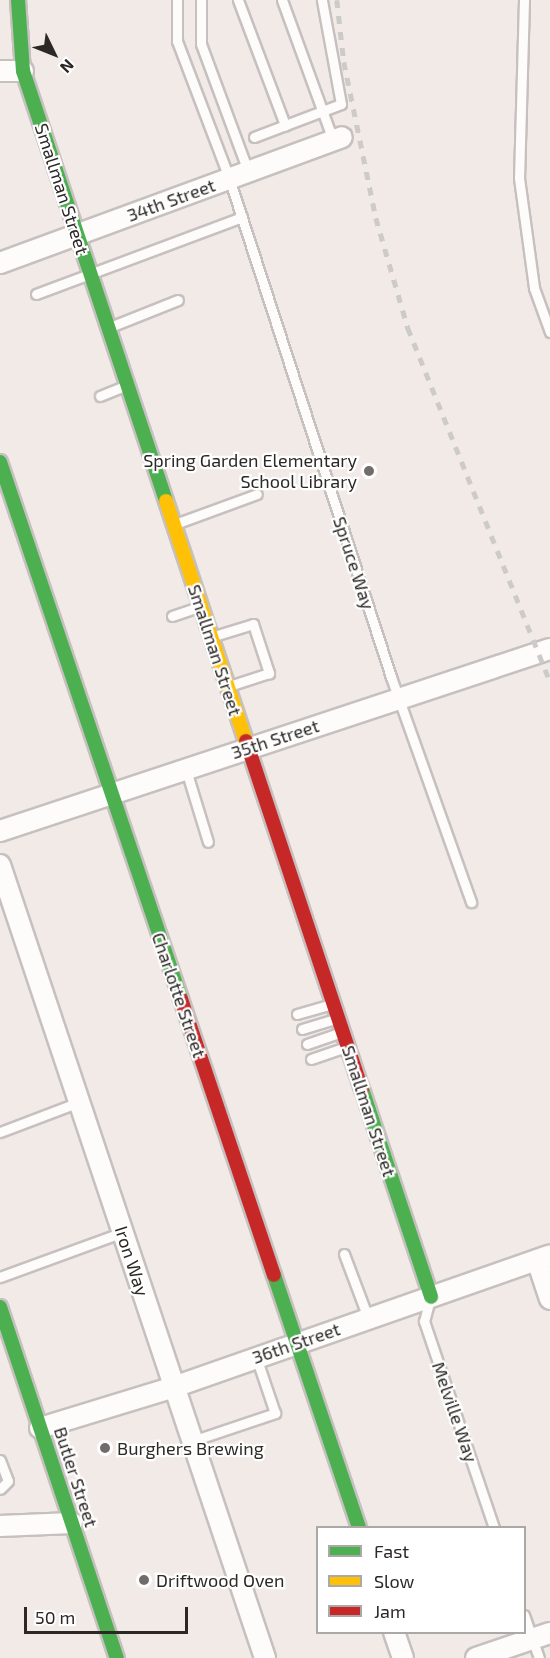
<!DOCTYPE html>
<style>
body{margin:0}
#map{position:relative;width:550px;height:1658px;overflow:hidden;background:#f1eae7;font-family:"Exo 2",sans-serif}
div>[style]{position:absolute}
.roads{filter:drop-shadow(2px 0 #c6c0be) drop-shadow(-2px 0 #c6c0be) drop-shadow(0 2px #c6c0be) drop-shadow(0 -2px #c6c0be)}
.lane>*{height:9px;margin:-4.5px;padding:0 4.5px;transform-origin:4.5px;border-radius:4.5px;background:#fdfcfb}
.street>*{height:20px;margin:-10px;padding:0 10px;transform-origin:10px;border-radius:10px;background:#fdfcfb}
.fast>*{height:14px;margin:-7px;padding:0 7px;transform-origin:7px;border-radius:7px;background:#4caf50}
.slow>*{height:14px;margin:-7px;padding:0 7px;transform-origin:7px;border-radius:7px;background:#ffc107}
.jam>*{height:14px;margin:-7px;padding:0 7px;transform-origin:7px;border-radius:7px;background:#c62828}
.rail>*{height:4.5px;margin-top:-2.25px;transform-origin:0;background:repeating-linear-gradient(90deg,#cccbc9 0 8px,transparent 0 16px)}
.dots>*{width:16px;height:16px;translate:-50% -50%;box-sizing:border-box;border:3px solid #fff;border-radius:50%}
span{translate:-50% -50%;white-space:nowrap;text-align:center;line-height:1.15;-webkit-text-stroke:4.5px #fff;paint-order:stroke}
.street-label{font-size:18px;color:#2c2826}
.poi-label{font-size:18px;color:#2c2826}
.right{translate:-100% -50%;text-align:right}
.left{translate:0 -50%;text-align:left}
.legend{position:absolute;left:316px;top:1526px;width:210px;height:108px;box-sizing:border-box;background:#fff;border:2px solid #aba9a8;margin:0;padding:8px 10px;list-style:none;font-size:18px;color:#2c2826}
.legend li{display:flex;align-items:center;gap:12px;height:30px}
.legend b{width:30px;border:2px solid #aba9a8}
.north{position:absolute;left:24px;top:24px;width:60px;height:60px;-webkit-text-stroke:4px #fff;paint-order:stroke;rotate:133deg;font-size:16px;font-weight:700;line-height:24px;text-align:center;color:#2c2826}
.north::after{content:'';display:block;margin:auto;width:21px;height:27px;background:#2c2826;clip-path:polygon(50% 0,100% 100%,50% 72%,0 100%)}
.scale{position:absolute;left:24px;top:1607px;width:164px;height:27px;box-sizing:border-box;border:3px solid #2c2826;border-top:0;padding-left:8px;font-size:18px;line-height:21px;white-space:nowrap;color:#2c2826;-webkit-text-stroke:4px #fff;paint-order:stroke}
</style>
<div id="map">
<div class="roads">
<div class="lane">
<div style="left:177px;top:0;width:41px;rotate:90deg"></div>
<div style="left:177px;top:41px;width:147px;rotate:69.2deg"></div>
<div style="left:229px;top:178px;width:525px;rotate:72.01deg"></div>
<div style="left:391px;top:677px;width:239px;rotate:70.4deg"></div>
<div style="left:201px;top:0;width:44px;rotate:90deg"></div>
<div style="left:201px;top:44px;width:135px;rotate:69.7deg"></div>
<div style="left:238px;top:0;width:134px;rotate:69.4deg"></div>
<div style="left:282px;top:0;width:149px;rotate:70deg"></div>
<div style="left:524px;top:0;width:178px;rotate:91.6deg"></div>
<div style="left:519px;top:178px;width:111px;rotate:82.2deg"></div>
<div style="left:534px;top:288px;width:47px;rotate:70deg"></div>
<div style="left:254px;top:137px;width:93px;rotate:-20.8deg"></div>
<div style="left:341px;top:104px;width:106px;rotate:-100.4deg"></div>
<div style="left:36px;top:294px;width:220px;rotate:-20.5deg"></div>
<div style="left:110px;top:327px;width:73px;rotate:-21.7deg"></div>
<div style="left:100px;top:396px;width:27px;rotate:-22deg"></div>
<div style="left:175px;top:524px;width:87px;rotate:-20.1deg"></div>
<div style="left:172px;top:616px;width:28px;rotate:-19deg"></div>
<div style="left:214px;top:636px;width:41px;rotate:-17.1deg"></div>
<div style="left:253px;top:624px;width:52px;rotate:71.9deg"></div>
<div style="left:269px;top:673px;width:42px;rotate:162deg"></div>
<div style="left:186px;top:770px;width:75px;rotate:73deg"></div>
<div style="left:297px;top:1014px;width:36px;rotate:-16deg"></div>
<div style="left:302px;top:1029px;width:37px;rotate:-17deg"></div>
<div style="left:307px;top:1044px;width:36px;rotate:-19deg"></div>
<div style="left:311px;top:1059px;width:37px;rotate:-19deg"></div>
<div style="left:0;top:1132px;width:85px;rotate:-20.8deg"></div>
<div style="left:344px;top:1254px;width:68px;rotate:69.4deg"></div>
<div style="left:0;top:1277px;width:131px;rotate:-20.1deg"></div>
<div style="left:430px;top:1299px;width:23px;rotate:105deg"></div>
<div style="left:424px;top:1321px;width:219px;rotate:71.3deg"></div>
<div style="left:192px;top:1441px;width:88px;rotate:-18.6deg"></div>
<div style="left:275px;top:1413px;width:59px;rotate:-108.7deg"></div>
<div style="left:0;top:1460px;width:22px;rotate:69deg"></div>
<div style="left:8px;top:1481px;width:11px;rotate:135deg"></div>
<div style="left:524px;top:1615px;width:46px;rotate:70.8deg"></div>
</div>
<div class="street">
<div style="left:0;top:71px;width:23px"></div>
<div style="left:0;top:263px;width:364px;rotate:-20.2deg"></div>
<div style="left:0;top:831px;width:579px;rotate:-18.31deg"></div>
<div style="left:0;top:865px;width:836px;rotate:71.52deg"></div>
<div style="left:537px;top:1260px;width:41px;rotate:71.6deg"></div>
<div style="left:40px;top:1428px;width:140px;rotate:-17deg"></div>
<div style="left:174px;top:1387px;width:398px;rotate:-19.3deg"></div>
<div style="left:0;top:1526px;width:72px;rotate:-2.4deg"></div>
<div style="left:394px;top:1632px;width:28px;rotate:71deg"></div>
<div style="left:476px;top:1658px;width:78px;rotate:-18.7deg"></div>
</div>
<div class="fast">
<div style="left:18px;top:0;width:71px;rotate:86deg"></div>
<div style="left:23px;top:71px;width:453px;rotate:71.6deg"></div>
<div style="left:0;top:462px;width:567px;rotate:71.37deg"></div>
<div style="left:362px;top:1089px;width:219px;rotate:71.6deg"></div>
<div style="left:274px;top:1275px;width:267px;rotate:71.4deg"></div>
<div style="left:0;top:1307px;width:370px;rotate:71.6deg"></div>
</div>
<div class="slow">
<div style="left:166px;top:501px;width:253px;rotate:71.6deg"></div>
</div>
<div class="jam">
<div style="left:246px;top:741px;width:367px;rotate:71.6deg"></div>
<div style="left:181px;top:999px;width:291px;rotate:71.4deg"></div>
</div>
</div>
<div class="rail">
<div style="left:337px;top:0;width:62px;rotate:83.6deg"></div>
<div style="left:344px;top:62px;width:159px;rotate:78.4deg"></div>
<div style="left:376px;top:218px;width:115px;rotate:73.8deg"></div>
<div style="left:408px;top:328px;width:380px;rotate:68.1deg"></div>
</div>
<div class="dots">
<div style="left:369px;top:471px;background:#716c6a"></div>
<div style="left:105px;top:1448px;background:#716c6a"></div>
<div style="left:144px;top:1580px;background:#716c6a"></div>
</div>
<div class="street-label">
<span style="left:62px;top:189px;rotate:72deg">Smallman Street</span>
<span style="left:171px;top:200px;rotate:-20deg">34th Street</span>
<span style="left:354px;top:563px;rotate:72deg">Spruce Way</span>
<span style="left:215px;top:650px;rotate:72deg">Smallman Street</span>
<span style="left:275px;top:739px;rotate:-18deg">35th Street</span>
<span style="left:179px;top:995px;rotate:71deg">Charlotte Street</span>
<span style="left:369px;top:1111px;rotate:72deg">Smallman Street</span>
<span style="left:132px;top:1261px;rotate:72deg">Iron Way</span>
<span style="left:296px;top:1343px;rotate:-19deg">36th Street</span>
<span style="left:455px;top:1412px;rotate:71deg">Melville Way</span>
<span style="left:76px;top:1477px;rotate:72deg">Butler Street</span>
</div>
<div class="poi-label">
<span class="right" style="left:357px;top:471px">Spring Garden Elementary<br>School Library</span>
<span class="left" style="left:117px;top:1448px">Burghers Brewing</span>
<span class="left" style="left:156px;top:1580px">Driftwood Oven</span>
</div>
<ul class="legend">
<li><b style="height:8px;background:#4caf50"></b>Fast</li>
<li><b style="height:8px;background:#ffc107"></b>Slow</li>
<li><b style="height:8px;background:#c62828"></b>Jam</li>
</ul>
<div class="north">N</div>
<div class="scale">50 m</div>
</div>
